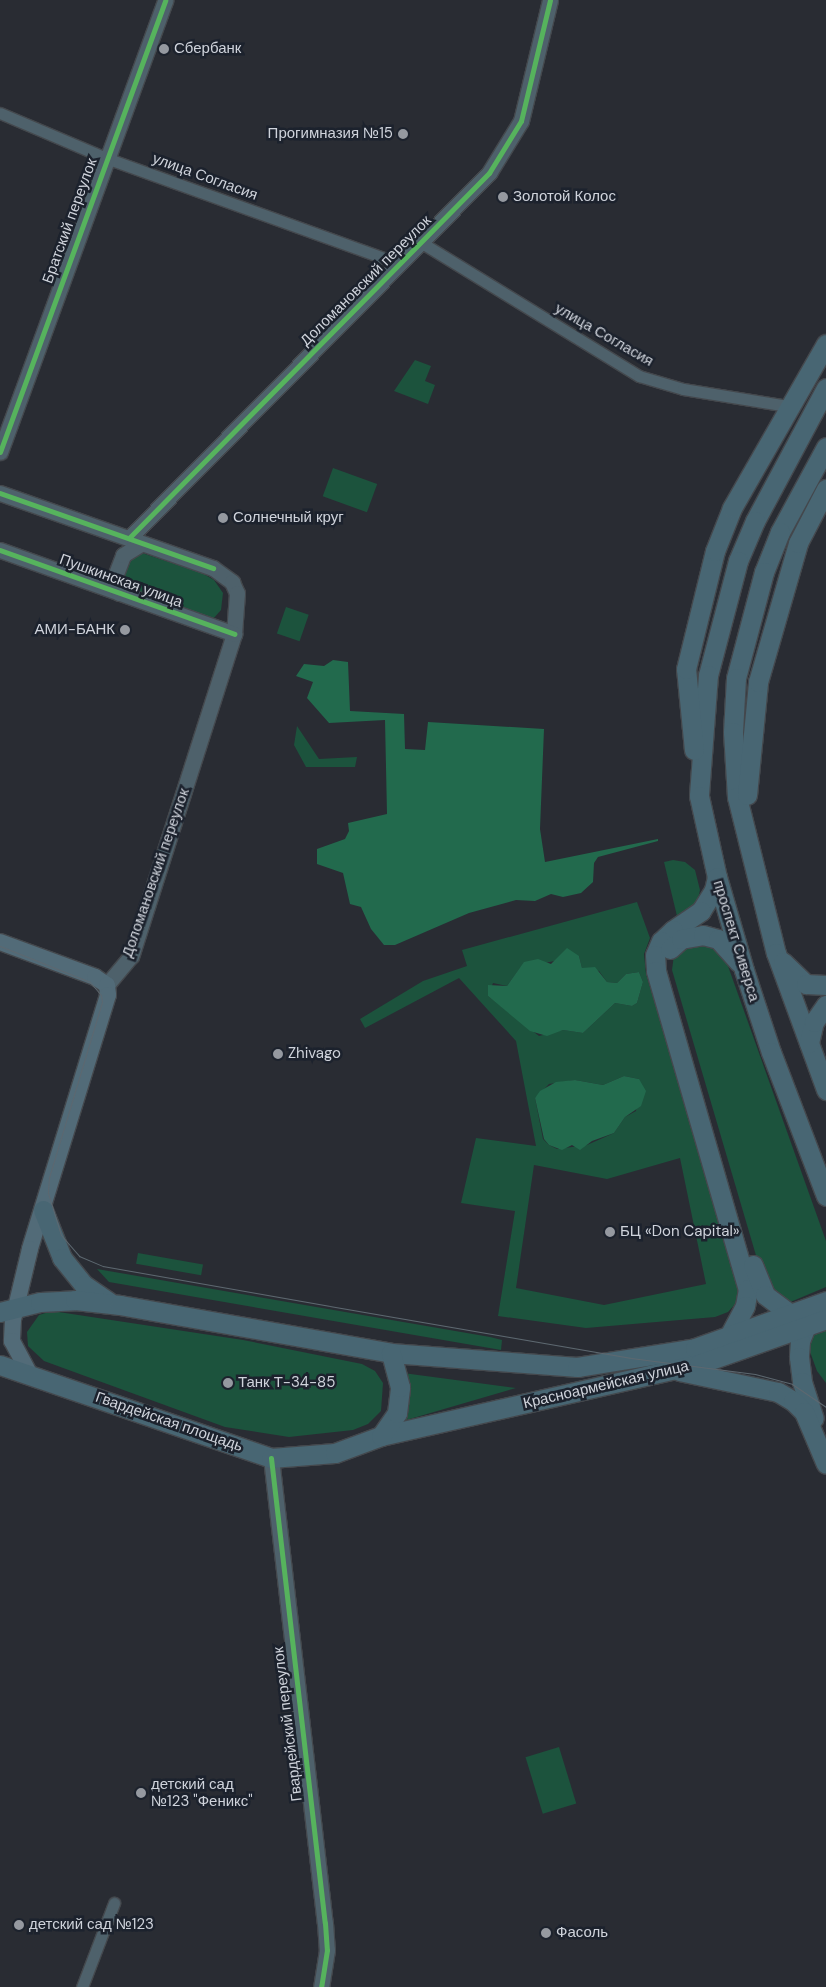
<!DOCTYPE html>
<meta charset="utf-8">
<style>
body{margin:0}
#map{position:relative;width:826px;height:1987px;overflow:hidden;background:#292c33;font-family:"DM Sans",sans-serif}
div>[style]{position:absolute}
.green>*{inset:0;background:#1c533d;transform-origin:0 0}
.forest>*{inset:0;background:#226a4d}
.roads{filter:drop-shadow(1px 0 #44484d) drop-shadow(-1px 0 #44484d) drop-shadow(0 1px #44484d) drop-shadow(0 -1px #44484d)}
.minor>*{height:11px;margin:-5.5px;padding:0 5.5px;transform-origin:5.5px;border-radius:5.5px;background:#4e616b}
.tertiary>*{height:15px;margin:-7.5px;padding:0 7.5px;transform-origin:7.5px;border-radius:7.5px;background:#4e616b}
.secondary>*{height:16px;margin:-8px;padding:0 8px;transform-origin:8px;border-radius:8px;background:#526b78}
.primary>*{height:19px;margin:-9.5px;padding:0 9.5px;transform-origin:9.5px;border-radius:9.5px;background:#486673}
.tram>*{height:1px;margin:-0.5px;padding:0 0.5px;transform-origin:0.5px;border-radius:0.5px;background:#5d6870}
.cycleway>*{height:5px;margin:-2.5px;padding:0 2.5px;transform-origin:2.5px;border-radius:2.5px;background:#56b35d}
.dots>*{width:14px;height:14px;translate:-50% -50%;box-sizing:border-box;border:2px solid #1c222d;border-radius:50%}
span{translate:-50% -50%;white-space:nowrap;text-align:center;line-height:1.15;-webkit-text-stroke:5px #1c222d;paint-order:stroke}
.poi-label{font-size:15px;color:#cfd3db}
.left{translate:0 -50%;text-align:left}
.right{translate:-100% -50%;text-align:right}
.street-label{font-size:15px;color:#cfd3db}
</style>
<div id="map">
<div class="green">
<div style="clip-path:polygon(415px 360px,431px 366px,425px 381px,435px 385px,428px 404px,394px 391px)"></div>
<div style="left:333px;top:468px;width:47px;height:30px;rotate:20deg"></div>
<div style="clip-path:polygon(133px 550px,202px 573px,214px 580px,223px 593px,221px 610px,213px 619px,119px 589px)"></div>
<div style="left:286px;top:607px;width:24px;height:28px;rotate:19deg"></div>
<div style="clip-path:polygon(297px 726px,319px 759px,357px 757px,355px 767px,306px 767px,294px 745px)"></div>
<div style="clip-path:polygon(673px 860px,685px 862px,695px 870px,700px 890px,697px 904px,677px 916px,664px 862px)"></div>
<div style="clip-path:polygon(evenodd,637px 902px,650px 938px,644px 954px,646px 974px,724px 1232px,738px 1288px,736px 1303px,728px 1312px,715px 1317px,586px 1328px,498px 1316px,515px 1211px,461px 1203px,476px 1138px,536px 1146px,516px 1041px,459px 978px,365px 1028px,360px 1019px,423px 981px,467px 966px,462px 950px,637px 902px,579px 956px,582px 968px,599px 971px,607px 982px,617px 983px,626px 974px,639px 972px,643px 982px,637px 1003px,632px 1006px,615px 1003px,583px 1033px,563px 1030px,539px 1036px,488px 996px,493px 983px,507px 986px,520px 968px,579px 956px,637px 902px,624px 1076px,639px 1079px,636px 1111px,625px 1117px,614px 1133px,587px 1145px,557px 1149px,549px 1145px,543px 1139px,535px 1098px,549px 1084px,575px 1080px,603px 1085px,624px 1076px,637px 902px,680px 1158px,706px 1284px,604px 1305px,516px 1288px,534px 1165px,607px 1179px,680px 1158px)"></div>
<div style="clip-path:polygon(697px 939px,723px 952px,826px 1241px,826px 1287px,788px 1303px,765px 1286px,672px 970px,674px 955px)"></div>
<div style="left:138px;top:1253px;width:66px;height:11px;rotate:10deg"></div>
<div style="clip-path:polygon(97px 1269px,490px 1337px,502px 1340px,501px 1350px,109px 1282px)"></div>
<div style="clip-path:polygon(52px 1311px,243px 1340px,362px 1364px,375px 1371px,383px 1383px,381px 1411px,368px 1424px,353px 1430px,289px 1437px,225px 1427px,44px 1361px,28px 1346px,27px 1332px,39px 1315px)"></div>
<div style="clip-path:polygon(826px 1329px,826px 1383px,817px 1371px,809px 1349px,812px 1333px)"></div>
<div style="clip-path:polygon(403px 1373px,516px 1388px,403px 1421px,409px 1403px)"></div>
<div style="left:559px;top:1747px;width:59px;height:35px;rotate:73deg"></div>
</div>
<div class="forest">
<div style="clip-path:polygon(333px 660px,348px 662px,350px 711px,404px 714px,405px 749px,425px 750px,428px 722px,544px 729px,540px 829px,545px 862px,658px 839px,658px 841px,598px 857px,594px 863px,593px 882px,581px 893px,563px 897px,551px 894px,535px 901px,516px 900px,469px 913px,395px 945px,384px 945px,371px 929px,361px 907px,350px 904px,343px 873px,317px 864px,317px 849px,345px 839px,349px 831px,348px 823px,387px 814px,385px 720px,329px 723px,307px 698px,313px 682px,296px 676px,304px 664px,324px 666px)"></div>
<div style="clip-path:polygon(567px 948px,579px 956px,582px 968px,595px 967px,607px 982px,617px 983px,626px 974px,639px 972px,643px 982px,637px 1003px,632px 1006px,615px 1003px,583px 1033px,563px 1030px,547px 1036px,530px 1031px,488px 996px,488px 985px,507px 986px,524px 962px,538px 959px,551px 964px)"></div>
<div style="clip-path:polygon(624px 1076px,639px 1079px,646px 1091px,641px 1106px,625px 1117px,614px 1133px,592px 1141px,580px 1150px,572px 1145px,562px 1150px,549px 1145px,544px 1139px,535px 1098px,540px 1091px,556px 1082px,575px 1080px,603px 1085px)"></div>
</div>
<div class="roads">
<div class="minor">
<div style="left:0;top:113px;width:115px;rotate:23deg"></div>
<div style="left:106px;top:158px;width:313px;rotate:19.8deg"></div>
<div style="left:422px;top:243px;width:255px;rotate:31.5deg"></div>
<div style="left:639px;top:376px;width:46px;rotate:16.5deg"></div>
<div style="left:683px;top:389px;width:106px;rotate:9.2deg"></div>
<div style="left:82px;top:1987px;width:90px;rotate:-69.1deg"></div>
</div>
<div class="tertiary">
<div style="left:0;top:452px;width:481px;rotate:-69.9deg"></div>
<div style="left:0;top:493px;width:226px;rotate:19.4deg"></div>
<div style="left:213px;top:568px;width:24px;rotate:36deg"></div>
<div style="left:232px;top:582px;width:12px;rotate:66deg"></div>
<div style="left:237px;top:593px;width:41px;rotate:94.2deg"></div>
<div style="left:234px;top:634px;width:338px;rotate:107.7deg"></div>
<div style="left:131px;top:956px;width:38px;rotate:130deg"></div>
<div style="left:129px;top:538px;width:513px;rotate:-45.4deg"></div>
<div style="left:489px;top:173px;width:61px;rotate:-58.4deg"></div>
<div style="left:521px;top:121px;width:124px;rotate:-76.5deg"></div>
<div style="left:0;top:550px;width:249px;rotate:19.7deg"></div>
<div style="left:119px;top:593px;width:15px;rotate:-110deg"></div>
<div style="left:114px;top:579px;width:26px;rotate:-69deg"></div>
<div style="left:123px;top:555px;width:22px;rotate:-32deg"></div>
<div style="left:271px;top:1458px;width:468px;rotate:83.4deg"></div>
<div style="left:325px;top:1923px;width:27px;rotate:86deg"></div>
<div style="left:327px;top:1950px;width:37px;rotate:99deg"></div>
</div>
<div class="secondary">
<div style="left:0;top:942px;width:101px;rotate:20.2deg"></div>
<div style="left:95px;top:977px;width:14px;rotate:34deg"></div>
<div style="left:107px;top:985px;width:10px;rotate:84deg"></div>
<div style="left:108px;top:995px;width:266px;rotate:107.1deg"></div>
<div style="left:30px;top:1249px;width:73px;rotate:103.5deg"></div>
<div style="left:13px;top:1320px;width:21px;rotate:93deg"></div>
<div style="left:12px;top:1341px;width:40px;rotate:62deg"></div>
</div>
<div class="primary">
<div style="left:826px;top:388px;width:151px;rotate:118.1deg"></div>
<div style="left:755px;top:521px;width:43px;rotate:113deg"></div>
<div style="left:738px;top:561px;width:118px;rotate:104.7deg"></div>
<div style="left:708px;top:675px;width:121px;rotate:94.3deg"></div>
<div style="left:699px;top:796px;width:83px;rotate:77.5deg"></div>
<div style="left:717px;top:877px;width:97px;rotate:73.8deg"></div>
<div style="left:744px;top:970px;width:86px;rotate:71.8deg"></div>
<div style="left:771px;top:1052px;width:154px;rotate:69.1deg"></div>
<div style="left:826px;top:447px;width:97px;rotate:118.4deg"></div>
<div style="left:780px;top:532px;width:43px;rotate:111.8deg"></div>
<div style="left:764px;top:572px;width:110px;rotate:104.8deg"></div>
<div style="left:736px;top:678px;width:54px;rotate:93.2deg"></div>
<div style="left:733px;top:732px;width:65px;rotate:86.5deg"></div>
<div style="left:737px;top:797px;width:161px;rotate:76deg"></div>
<div style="left:776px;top:953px;width:146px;rotate:69.9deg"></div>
<div style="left:694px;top:750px;width:81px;rotate:-95.6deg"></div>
<div style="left:686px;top:669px;width:122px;rotate:-76.2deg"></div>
<div style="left:715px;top:551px;width:46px;rotate:-68.4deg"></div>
<div style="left:732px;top:508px;width:189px;rotate:-60.2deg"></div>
<div style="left:747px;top:795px;width:114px;rotate:-84.4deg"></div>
<div style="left:758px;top:682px;width:145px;rotate:-73.9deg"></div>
<div style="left:798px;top:543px;width:61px;rotate:-62.6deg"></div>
<div style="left:717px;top:877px;width:13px;rotate:103deg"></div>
<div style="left:714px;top:890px;width:25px;rotate:122deg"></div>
<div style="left:701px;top:911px;width:34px;rotate:146deg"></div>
<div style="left:673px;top:930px;width:16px;rotate:137deg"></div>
<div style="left:661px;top:941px;width:15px;rotate:113deg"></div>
<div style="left:655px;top:955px;width:16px;rotate:86deg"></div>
<div style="left:656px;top:971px;width:331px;rotate:73.9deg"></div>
<div style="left:748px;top:1289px;width:17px;rotate:100deg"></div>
<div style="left:745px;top:1306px;width:34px;rotate:118deg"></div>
<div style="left:670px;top:949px;width:15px;rotate:-42deg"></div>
<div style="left:681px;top:939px;width:22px;rotate:-10deg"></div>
<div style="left:703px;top:935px;width:16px;rotate:15deg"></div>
<div style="left:718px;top:939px;width:31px;rotate:48deg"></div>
<div style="left:783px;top:962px;width:32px;rotate:44deg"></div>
<div style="left:806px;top:984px;width:20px;rotate:3deg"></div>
<div style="left:809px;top:1043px;width:22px;rotate:-77deg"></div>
<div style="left:814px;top:1022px;width:21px;rotate:-55deg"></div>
<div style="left:43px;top:1210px;width:52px;rotate:68.4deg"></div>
<div style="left:62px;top:1258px;width:35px;rotate:51deg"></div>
<div style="left:84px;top:1285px;width:30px;rotate:34deg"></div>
<div style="left:753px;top:1265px;width:32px;rotate:68deg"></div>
<div style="left:765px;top:1295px;width:31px;rotate:37deg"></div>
<div style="left:0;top:1312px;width:41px;rotate:-14deg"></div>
<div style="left:40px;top:1302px;width:35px;rotate:-3deg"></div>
<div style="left:75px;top:1300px;width:45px;rotate:6.3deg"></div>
<div style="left:120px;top:1305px;width:275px;rotate:10deg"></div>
<div style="left:391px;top:1353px;width:187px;rotate:4.3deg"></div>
<div style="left:577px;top:1367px;width:120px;rotate:-9.1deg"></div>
<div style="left:695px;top:1348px;width:139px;rotate:-19.7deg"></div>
<div style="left:806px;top:1326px;width:16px;rotate:112deg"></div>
<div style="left:800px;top:1341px;width:16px;rotate:94deg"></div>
<div style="left:799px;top:1357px;width:25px;rotate:83deg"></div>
<div style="left:802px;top:1382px;width:38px;rotate:72deg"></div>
<div style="left:0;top:1365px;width:287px;rotate:18.9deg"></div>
<div style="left:271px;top:1458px;width:64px;rotate:-4.5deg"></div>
<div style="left:335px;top:1453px;width:49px;rotate:-20.3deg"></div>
<div style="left:381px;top:1436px;width:326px;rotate:-12.8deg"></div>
<div style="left:699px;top:1364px;width:135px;rotate:-19.5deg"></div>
<div style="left:679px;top:1371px;width:101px;rotate:12deg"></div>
<div style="left:778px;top:1392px;width:17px;rotate:31deg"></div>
<div style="left:793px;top:1401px;width:16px;rotate:45deg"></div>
<div style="left:804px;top:1412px;width:56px;rotate:67.1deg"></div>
<div style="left:381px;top:1436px;width:28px;rotate:-55deg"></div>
<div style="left:397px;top:1413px;width:26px;rotate:-83deg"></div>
<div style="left:400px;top:1387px;width:35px;rotate:-105deg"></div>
</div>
</div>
<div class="tram">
<div style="left:0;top:946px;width:97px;rotate:21.8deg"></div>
<div style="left:90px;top:982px;width:17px;rotate:50deg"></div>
<div style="left:101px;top:995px;width:7px;rotate:82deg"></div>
<div style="left:102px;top:1002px;width:183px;rotate:106.8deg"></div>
<div style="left:49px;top:1177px;width:16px;rotate:94deg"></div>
<div style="left:48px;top:1193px;width:44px;rotate:72.8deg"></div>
<div style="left:61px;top:1235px;width:28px;rotate:49deg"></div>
<div style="left:79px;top:1256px;width:26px;rotate:23deg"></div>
<div style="left:103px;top:1266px;width:230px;rotate:10deg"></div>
<div style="left:330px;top:1306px;width:305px;rotate:9.8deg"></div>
<div style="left:631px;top:1358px;width:125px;rotate:7.4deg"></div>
<div style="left:755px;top:1374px;width:38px;rotate:15deg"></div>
<div style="left:792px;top:1384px;width:41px;rotate:34.1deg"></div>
</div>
<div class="cycleway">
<div style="left:0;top:452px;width:481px;rotate:-69.9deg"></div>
<div style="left:0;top:493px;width:226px;rotate:19.4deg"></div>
<div style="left:129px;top:538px;width:513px;rotate:-45.4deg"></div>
<div style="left:489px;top:173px;width:61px;rotate:-58.4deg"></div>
<div style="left:521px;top:121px;width:124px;rotate:-76.5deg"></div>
<div style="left:0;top:550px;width:249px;rotate:19.7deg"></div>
<div style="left:271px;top:1458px;width:468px;rotate:83.4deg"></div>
<div style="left:325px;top:1923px;width:27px;rotate:86deg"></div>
<div style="left:327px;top:1950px;width:37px;rotate:99deg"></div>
</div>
<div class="dots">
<div style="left:164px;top:49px;background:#9599a0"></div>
<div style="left:403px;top:134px;background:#9599a0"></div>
<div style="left:503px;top:197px;background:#9599a0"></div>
<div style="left:223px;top:518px;background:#9599a0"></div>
<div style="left:125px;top:630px;background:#9599a0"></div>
<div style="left:278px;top:1054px;background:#9599a0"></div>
<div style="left:610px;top:1232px;background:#9599a0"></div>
<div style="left:228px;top:1383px;background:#9599a0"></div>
<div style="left:141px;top:1793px;background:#9599a0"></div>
<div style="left:19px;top:1925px;background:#9599a0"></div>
<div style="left:546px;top:1933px;background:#9599a0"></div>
</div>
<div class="poi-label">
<span class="left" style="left:174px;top:49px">Сбербанк</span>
<span class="right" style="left:393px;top:134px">Прогимназия №15</span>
<span class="left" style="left:513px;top:197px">Золотой Колос</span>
<span class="left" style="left:233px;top:518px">Солнечный круг</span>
<span class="right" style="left:115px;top:630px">АМИ-БАНК</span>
<span class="left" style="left:288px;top:1054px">Zhivago</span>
<span class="left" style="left:620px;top:1232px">БЦ «Don Capital»</span>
<span class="left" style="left:238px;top:1383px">Танк Т-34-85</span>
<span class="left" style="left:151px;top:1793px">детский сад<br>№123 "Феникс"</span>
<span class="left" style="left:29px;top:1925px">детский сад №123</span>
<span class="left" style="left:556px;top:1933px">Фасоль</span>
</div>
<div class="street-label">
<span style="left:205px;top:177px;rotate:20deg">улица Согласия</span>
<span style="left:70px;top:221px;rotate:-70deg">Братский переулок</span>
<span style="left:366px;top:281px;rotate:-45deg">Доломановский переулок</span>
<span style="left:604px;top:335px;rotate:30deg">улица Согласия</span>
<span style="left:121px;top:581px;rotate:20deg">Пушкинская улица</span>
<span style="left:156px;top:873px;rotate:-71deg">Доломановский переулок</span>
<span style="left:736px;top:941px;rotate:73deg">проспект Сиверса</span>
<span style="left:606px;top:1385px;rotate:-13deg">Красноармейская улица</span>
<span style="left:169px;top:1422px;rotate:19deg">Гвардейская площадь</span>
<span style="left:288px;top:1724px;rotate:-97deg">Гвардейский переулок</span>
</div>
</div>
